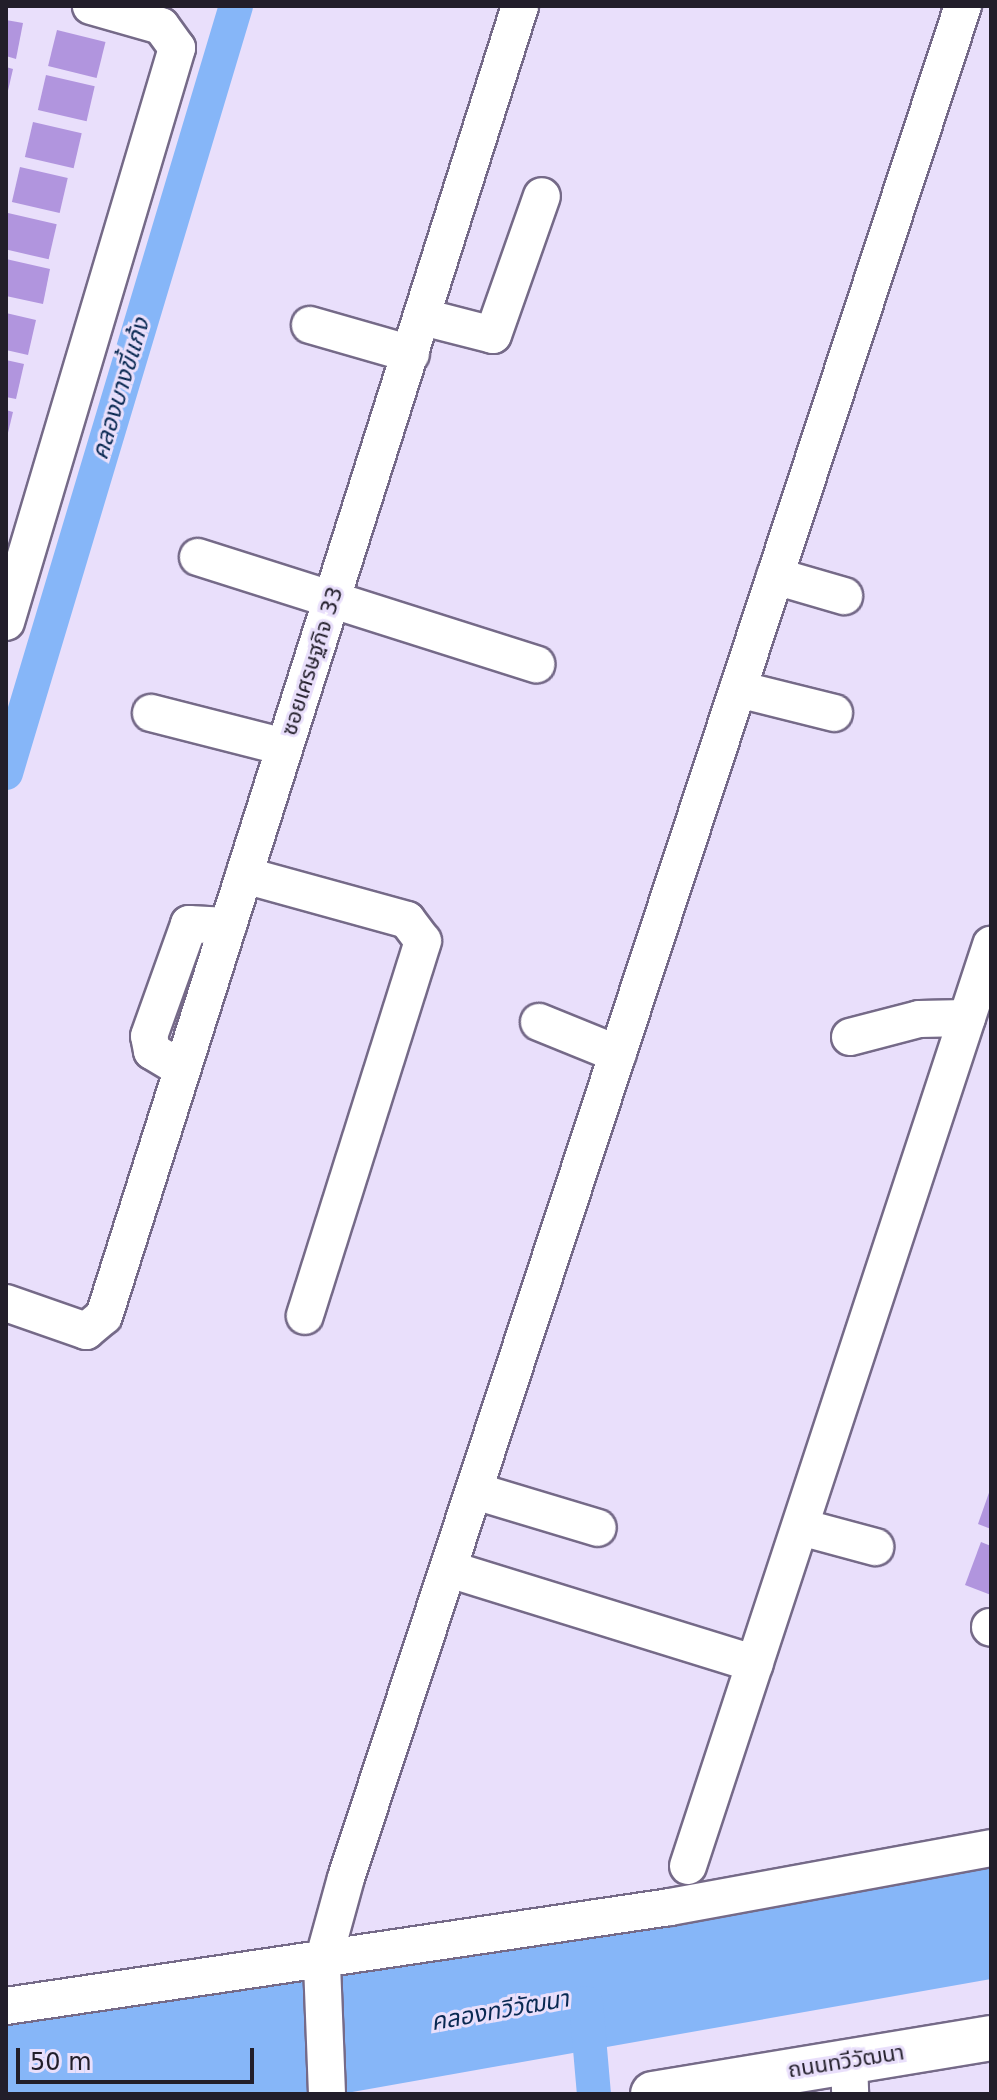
<!DOCTYPE html>
<meta charset="utf-8">
<style>
body{margin:0}
#map{position:relative;width:997px;height:2100px;overflow:hidden;background:#e9dffb;font-family:"DejaVu Sans","Noto Sans Thai",sans-serif}
div>[style]{position:absolute}
.water>*{inset:0;background:#86b6f8}
.canal>*{height:34px;margin:-17px;padding:0 17px;transform-origin:17px;border-radius:17px;background:#86b6f8}
.building>*{inset:0;background:#b195de;transform-origin:0 0}
.roads{filter:drop-shadow(2px 0 #756a88) drop-shadow(-2px 0 #756a88) drop-shadow(0 2px #756a88) drop-shadow(0 -2px #756a88)}
.minor>*{height:36px;margin:-18px;padding:0 18px;transform-origin:18px;border-radius:18px;background:#fff}
.major>*{height:44px;margin:-22px;padding:0 22px;transform-origin:22px;border-radius:22px;background:#fff}
span{translate:-50% -50%;white-space:nowrap;text-align:center;line-height:1.15;-webkit-text-stroke:6px #e9dffb;paint-order:stroke}
.street-label{font-size:22px;color:#221e2a}
.water-label{font-size:24px;color:#092952;font-style:italic}
.frame{position:absolute;inset:0;border:8px solid #221e2a;pointer-events:none}
.scale{position:absolute;left:16px;top:2048px;width:238px;height:36px;box-sizing:border-box;border:4px solid #221e2a;border-top:0;padding-left:10px;font-size:24px;line-height:28px;white-space:nowrap;color:#221e2a;-webkit-text-stroke:6px #e9dffb;paint-order:stroke}
</style>
<div id="map">
<div class="water">
<div style="clip-path:polygon(991px 1857px,991px 1979px,341px 2094px,6px 2094px,6px 2019px)"></div>
</div>
<div class="canal">
<div style="left:6px;top:773px;width:801px;rotate:-73.31deg"></div>
<div style="left:586px;top:2003px;width:91px;rotate:85deg"></div>
</div>
<div class="building">
<div style="clip-path:polygon(6px 20px,23px 23px,16px 59px,6px 56px)"></div>
<div style="left:57px;top:30px;width:50px;height:37px;rotate:14deg"></div>
<div style="clip-path:polygon(6px 67px,13px 69px,7px 95px,6px 95px)"></div>
<div style="left:46px;top:75px;width:50px;height:36px;rotate:13deg"></div>
<div style="left:33px;top:122px;width:50px;height:36px;rotate:13deg"></div>
<div style="left:20px;top:167px;width:49px;height:36px;rotate:13deg"></div>
<div style="left:8px;top:213px;width:50px;height:36px;rotate:13deg"></div>
<div style="clip-path:polygon(6px 259px,50px 269px,43px 304px,6px 296px)"></div>
<div style="clip-path:polygon(6px 313px,36px 320px,28px 355px,6px 350px)"></div>
<div style="clip-path:polygon(6px 360px,24px 364px,16px 399px,6px 397px)"></div>
<div style="clip-path:polygon(6px 410px,13px 412px,7px 437px,6px 436px)"></div>
<div style="clip-path:polygon(991px 1487px,991px 1529px,978px 1524px)"></div>
<div style="clip-path:polygon(981px 1542px,991px 1546px,991px 1595px,965px 1585px)"></div>
</div>
<div class="roads">
<div class="minor">
<div style="left:423px;top:317px;width:72px;rotate:14.4deg"></div>
<div style="left:493px;top:335px;width:147px;rotate:-70.6deg"></div>
<div style="left:310px;top:325px;width:105px;rotate:16deg"></div>
<div style="left:198px;top:557px;width:355px;rotate:17.6deg"></div>
<div style="left:775px;top:576px;width:72px;rotate:16.2deg"></div>
<div style="left:6px;top:622px;width:599px;rotate:-73.41deg"></div>
<div style="left:177px;top:48px;width:27px;rotate:-126deg"></div>
<div style="left:161px;top:26px;width:73px;rotate:-164.1deg"></div>
<div style="left:738px;top:689px;width:99px;rotate:14deg"></div>
<div style="left:151px;top:713px;width:137px;rotate:14.3deg"></div>
<div style="left:244px;top:875px;width:169px;rotate:15.4deg"></div>
<div style="left:407px;top:920px;width:26px;rotate:53deg"></div>
<div style="left:423px;top:941px;width:393px;rotate:107.5deg"></div>
<div style="left:539px;top:1022px;width:85px;rotate:22.1deg"></div>
<div style="left:850px;top:1037px;width:71px;rotate:-14.6deg"></div>
<div style="left:919px;top:1019px;width:48px;rotate:-1.2deg"></div>
<div style="left:182px;top:1069px;width:35px;rotate:-149deg"></div>
<div style="left:152px;top:1051px;width:15px;rotate:-101deg"></div>
<div style="left:149px;top:1036px;width:119px;rotate:-70.3deg"></div>
<div style="left:189px;top:924px;width:39px;rotate:3deg"></div>
<div style="left:6px;top:1303px;width:85px;rotate:19.3deg"></div>
<div style="left:86px;top:1331px;width:23px;rotate:-40deg"></div>
<div style="left:104px;top:1316px;width:1374px;rotate:-72.38deg"></div>
<div style="left:475px;top:1491px;width:128px;rotate:16.7deg"></div>
<div style="left:801px;top:1527px;width:77px;rotate:15.1deg"></div>
<div style="left:452px;top:1570px;width:317px;rotate:17.2deg"></div>
<div style="left:990px;top:1627px;width:1px;rotate:45deg"></div>
<div style="left:688px;top:1866px;width:970px;rotate:-71.79deg"></div>
<div style="left:6px;top:2006px;width:671px;rotate:-8.48deg"></div>
<div style="left:670px;top:1907px;width:326px;rotate:-10.4deg"></div>
<div style="left:849px;top:2060px;width:34px;rotate:88deg"></div>
<div style="left:327px;top:2094px;width:129px;rotate:-92.2deg"></div>
<div style="left:322px;top:1965px;width:90px;rotate:-74.6deg"></div>
<div style="left:346px;top:1878px;width:1971px;rotate:-71.76deg"></div>
</div>
<div class="major">
<div style="left:653px;top:2094px;width:343px;rotate:-9.4deg"></div>
</div>
</div>
<div class="street-label">
<span style="left:312px;top:661px;rotate:-72deg">ซอยเศรษฐกิจ 33</span>
<span style="left:846px;top:2061px;rotate:-9deg">ถนนทวีวัฒนา</span>
</div>
<div class="water-label">
<span style="left:121px;top:389px;rotate:-73deg">คลองบางขี้แก้ง</span>
<span style="left:500px;top:2011px;rotate:-10deg">คลองทวีวัฒนา</span>
</div>
<div class="frame"></div>
<div class="scale">50 m</div>
</div>
